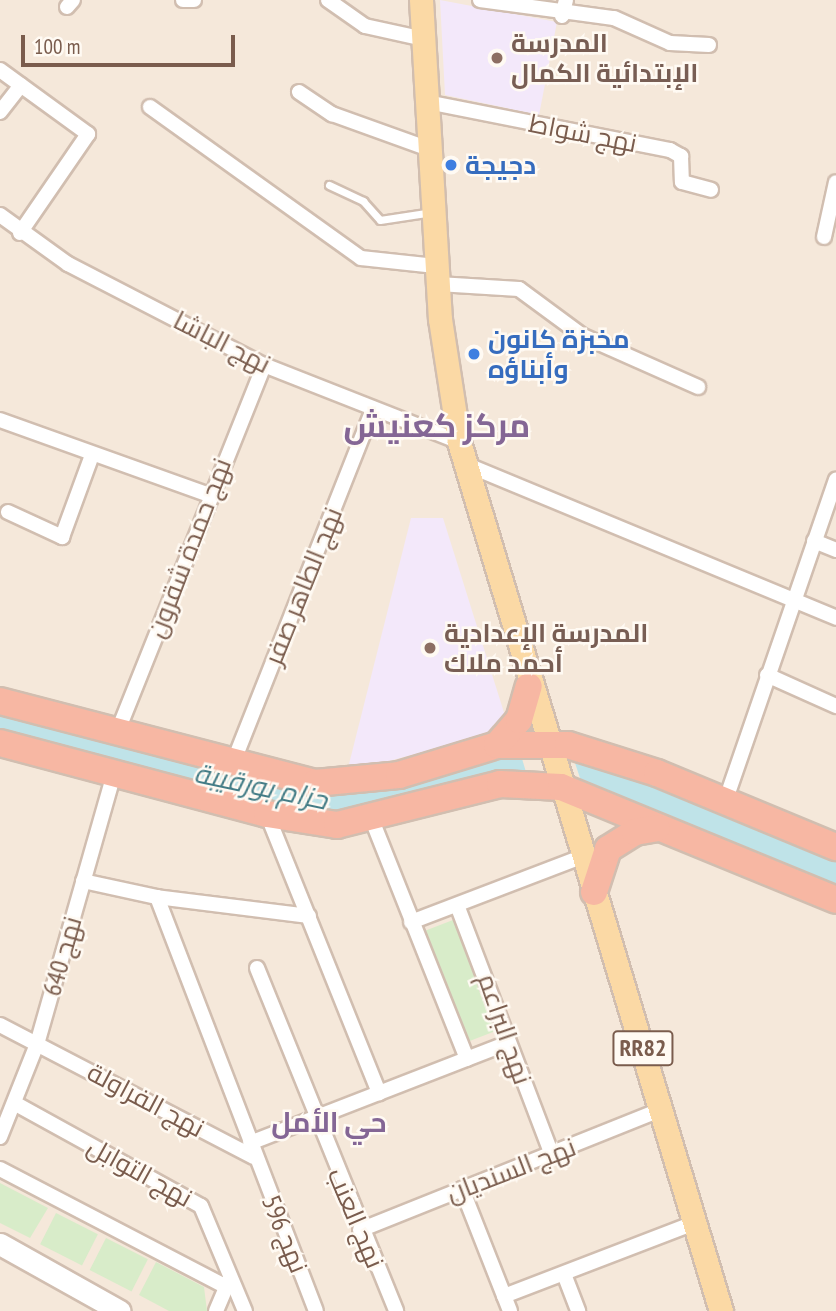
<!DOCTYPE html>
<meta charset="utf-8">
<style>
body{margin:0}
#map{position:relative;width:836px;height:1311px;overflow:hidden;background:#fdf6ec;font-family:"PT Sans Narrow",Cairo,sans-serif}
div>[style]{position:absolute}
.residential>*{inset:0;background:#f5e8da;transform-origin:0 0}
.education>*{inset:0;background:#f3e8fa}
.green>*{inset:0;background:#d8ecc9;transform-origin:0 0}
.water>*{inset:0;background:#bfe3e8}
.roads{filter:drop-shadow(2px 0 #d1beb0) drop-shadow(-2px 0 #d1beb0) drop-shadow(0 2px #d1beb0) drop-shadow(0 -2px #d1beb0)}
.lane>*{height:7px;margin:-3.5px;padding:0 3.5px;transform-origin:3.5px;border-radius:3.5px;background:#fff}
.street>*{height:14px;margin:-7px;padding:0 7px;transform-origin:7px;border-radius:7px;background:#fff}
.secondary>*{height:21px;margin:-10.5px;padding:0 10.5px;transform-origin:10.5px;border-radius:10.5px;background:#fff}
.primary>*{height:23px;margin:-11.5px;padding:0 11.5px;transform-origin:11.5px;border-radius:11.5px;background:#fbd9a5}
.highway>*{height:26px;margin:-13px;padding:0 13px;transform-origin:13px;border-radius:13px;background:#f7b7a3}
.dots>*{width:19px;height:19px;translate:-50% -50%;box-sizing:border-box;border:4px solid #fffaf3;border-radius:50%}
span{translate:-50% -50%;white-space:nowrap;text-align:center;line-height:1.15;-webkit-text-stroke:5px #fffaf3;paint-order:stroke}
.shield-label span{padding:2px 5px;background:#fffaf3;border:2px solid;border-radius:5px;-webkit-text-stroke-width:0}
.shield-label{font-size:24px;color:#7a5c4d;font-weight:700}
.education-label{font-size:26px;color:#785e54;font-weight:700}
.left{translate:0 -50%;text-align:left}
.street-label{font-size:26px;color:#7a5c4d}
.shop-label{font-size:26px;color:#366cbe;font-weight:700}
.water-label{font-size:28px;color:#437c86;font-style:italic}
.neighbourhood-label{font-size:28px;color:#846695;font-weight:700}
.district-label{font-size:33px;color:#846695;font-weight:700}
.scale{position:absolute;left:21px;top:35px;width:214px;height:32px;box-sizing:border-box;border:4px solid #7a5c4d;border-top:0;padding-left:9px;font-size:21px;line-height:24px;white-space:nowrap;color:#7a5c4d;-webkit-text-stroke:5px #fffaf3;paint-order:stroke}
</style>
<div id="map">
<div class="residential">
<div style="left:0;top:0;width:836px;height:1311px"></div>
</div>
<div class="education">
<div style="clip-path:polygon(440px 0,557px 22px,539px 115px,445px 95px)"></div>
<div style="clip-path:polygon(411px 518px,443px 518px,506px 719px,503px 731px,347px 772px)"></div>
</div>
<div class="green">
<div style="left:453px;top:920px;width:119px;height:32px;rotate:69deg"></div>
<div style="clip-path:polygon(0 1183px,48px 1208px,30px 1238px,0 1223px)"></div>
<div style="left:56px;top:1213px;width:47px;height:35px;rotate:27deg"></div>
<div style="left:106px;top:1238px;width:47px;height:36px;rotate:27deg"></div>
<div style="clip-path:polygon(156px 1262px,204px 1287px,207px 1311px,169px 1311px,139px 1295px)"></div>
</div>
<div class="water">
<div style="clip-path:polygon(0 710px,327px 794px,368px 791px,520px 752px,526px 772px,326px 817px,0 733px)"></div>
<div style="clip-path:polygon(574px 760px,629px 773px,836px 856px,836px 891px,617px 801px,581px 781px)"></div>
</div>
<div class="roads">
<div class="lane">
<div style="left:329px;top:185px;width:38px;rotate:25deg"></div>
<div style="left:363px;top:201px;width:25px;rotate:48deg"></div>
<div style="left:380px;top:220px;width:53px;rotate:-8.7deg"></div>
</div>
<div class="street">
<div style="left:183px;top:0;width:11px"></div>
<div style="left:328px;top:0;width:45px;rotate:35.1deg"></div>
<div style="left:365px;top:26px;width:60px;rotate:12.4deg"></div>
<div style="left:480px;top:0;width:135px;rotate:7.7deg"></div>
<div style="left:614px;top:18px;width:61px;rotate:24.1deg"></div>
<div style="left:670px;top:43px;width:39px;rotate:3deg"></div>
<div style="left:67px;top:7px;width:9px;rotate:-49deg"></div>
<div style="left:562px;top:16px;width:16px;rotate:-76deg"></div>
<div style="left:0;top:70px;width:109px;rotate:36deg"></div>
<div style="left:88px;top:134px;width:120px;rotate:124.5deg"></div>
<div style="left:299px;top:92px;width:40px;rotate:34deg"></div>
<div style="left:332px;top:114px;width:103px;rotate:19.8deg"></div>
<div style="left:427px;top:102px;width:248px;rotate:11.2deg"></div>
<div style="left:670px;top:150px;width:13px;rotate:29deg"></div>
<div style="left:681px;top:156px;width:26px;rotate:88deg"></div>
<div style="left:682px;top:182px;width:30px;rotate:15deg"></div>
<div style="left:150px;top:107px;width:259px;rotate:35.6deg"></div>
<div style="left:361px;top:258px;width:75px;rotate:6.1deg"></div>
<div style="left:0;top:112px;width:34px;rotate:-52deg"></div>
<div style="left:0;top:215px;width:84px;rotate:35.8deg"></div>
<div style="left:68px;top:264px;width:220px;rotate:27.3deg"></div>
<div style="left:264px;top:365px;width:210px;rotate:21.5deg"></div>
<div style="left:824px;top:237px;width:56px;rotate:-77.7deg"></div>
<div style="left:438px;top:284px;width:81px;rotate:3.5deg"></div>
<div style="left:519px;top:289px;width:79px;rotate:36.3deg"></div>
<div style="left:583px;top:336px;width:126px;rotate:23.9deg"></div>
<div style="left:0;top:420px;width:222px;rotate:19.7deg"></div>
<div style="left:465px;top:464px;width:402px;rotate:22.5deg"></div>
<div style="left:8px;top:512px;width:60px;rotate:24.8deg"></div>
<div style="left:62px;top:537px;width:87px;rotate:-69.9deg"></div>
<div style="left:814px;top:541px;width:24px;rotate:22deg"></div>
<div style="left:767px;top:675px;width:76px;rotate:24.2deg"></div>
<div style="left:117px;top:733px;width:396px;rotate:-68.2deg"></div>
<div style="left:233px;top:763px;width:381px;rotate:-68.4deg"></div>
<div style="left:725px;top:802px;width:341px;rotate:-71deg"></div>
<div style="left:267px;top:814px;width:301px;rotate:68.1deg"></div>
<div style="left:372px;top:820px;width:257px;rotate:68.3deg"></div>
<div style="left:83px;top:881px;width:76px;rotate:12.2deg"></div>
<div style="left:457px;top:905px;width:267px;rotate:69.2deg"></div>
<div style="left:309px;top:916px;width:153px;rotate:-172.9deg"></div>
<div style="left:157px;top:897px;width:443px;rotate:69deg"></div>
<div style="left:411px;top:922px;width:185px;rotate:-20.9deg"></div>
<div style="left:257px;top:968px;width:370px;rotate:67.9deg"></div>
<div style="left:0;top:1025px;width:286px;rotate:27.5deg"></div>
<div style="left:16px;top:1104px;width:211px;rotate:28.9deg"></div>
<div style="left:201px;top:1206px;width:114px;rotate:67.3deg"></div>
<div style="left:0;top:1137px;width:100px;rotate:-68.3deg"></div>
<div style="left:37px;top:1044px;width:282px;rotate:-74.1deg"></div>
<div style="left:250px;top:1143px;width:277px;rotate:-21.2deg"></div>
<div style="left:0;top:1169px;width:256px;rotate:27.5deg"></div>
<div style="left:462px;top:1189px;width:131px;rotate:68.5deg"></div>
<div style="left:360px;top:1230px;width:325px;rotate:-21.8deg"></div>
<div style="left:564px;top:1274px;width:40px;rotate:69deg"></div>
<div style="left:504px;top:1296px;width:204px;rotate:-21deg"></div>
<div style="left:216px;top:1311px;width:34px;rotate:-67deg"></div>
</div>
<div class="secondary">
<div style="left:0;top:1244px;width:137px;rotate:29.2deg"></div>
</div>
<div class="primary">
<div style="left:421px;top:0;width:320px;rotate:86.6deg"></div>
<div style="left:440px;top:319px;width:124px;rotate:81.2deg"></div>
<div style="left:459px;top:442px;width:908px;rotate:73.22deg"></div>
</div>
<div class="highway">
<div style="left:0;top:701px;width:325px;rotate:14.6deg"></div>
<div style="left:315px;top:783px;width:84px;rotate:-5.4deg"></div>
<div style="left:399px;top:775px;width:102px;rotate:-17deg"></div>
<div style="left:497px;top:745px;width:71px"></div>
<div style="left:568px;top:745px;width:93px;rotate:17.5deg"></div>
<div style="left:657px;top:773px;width:194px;rotate:22.5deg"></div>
<div style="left:0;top:743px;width:276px;rotate:14.9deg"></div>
<div style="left:267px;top:814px;width:71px;rotate:8.9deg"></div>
<div style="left:337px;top:825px;width:168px;rotate:-14.1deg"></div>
<div style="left:500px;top:784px;width:61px;rotate:2.8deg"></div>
<div style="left:561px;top:787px;width:297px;rotate:22.3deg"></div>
<div style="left:497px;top:745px;width:33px;rotate:-49deg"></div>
<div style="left:519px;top:720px;width:35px;rotate:-74deg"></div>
<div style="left:594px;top:892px;width:45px;rotate:-72deg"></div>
<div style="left:608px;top:849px;width:32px;rotate:-32deg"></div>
<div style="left:635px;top:832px;width:22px;rotate:-10deg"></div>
</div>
</div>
<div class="dots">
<div style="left:497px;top:58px;background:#8d6e63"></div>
<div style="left:451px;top:165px;background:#3f7fe0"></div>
<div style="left:474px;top:354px;background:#3f7fe0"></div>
<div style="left:430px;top:648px;background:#8d6e63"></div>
</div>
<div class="shield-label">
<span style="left:643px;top:1048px">RR82</span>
</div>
<div class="education-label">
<span class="left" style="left:511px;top:58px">المدرسة<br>الإبتدائية الكمال</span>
<span class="left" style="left:444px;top:648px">المدرسة الإعدادية<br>أحمد ملاك</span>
</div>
<div class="street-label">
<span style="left:583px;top:133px;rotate:11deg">نهج شواط</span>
<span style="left:222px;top:342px;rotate:27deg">نهج الباشا</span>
<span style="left:189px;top:548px;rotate:-69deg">نهج حمدة شقرون</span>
<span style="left:303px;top:586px;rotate:-68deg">نهج الطاهر صفر</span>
<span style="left:62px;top:956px;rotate:-74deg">نهج 640</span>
<span style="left:505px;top:1029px;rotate:71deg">نهج البراعم</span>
<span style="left:146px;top:1100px;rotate:28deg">نهج الفراولة</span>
<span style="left:511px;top:1170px;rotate:-21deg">نهج السنديان</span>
<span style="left:140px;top:1172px;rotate:29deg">نهج التوابل</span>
<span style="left:356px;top:1218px;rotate:67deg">نهج العنب</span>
<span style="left:285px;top:1234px;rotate:68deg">نهج 596</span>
</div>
<div class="shop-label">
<span class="left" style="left:465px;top:165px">دجيجة</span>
<span class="left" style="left:488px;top:354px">مخبزة كانون<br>وأبناؤه</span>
</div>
<div class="water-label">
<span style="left:261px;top:786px;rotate:12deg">حزام بورقيبة</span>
</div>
<div class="neighbourhood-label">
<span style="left:329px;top:1122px">حي الأمل</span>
</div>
<div class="district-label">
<span style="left:437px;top:425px">مركز كعنيش</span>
</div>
<div class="scale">100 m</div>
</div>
